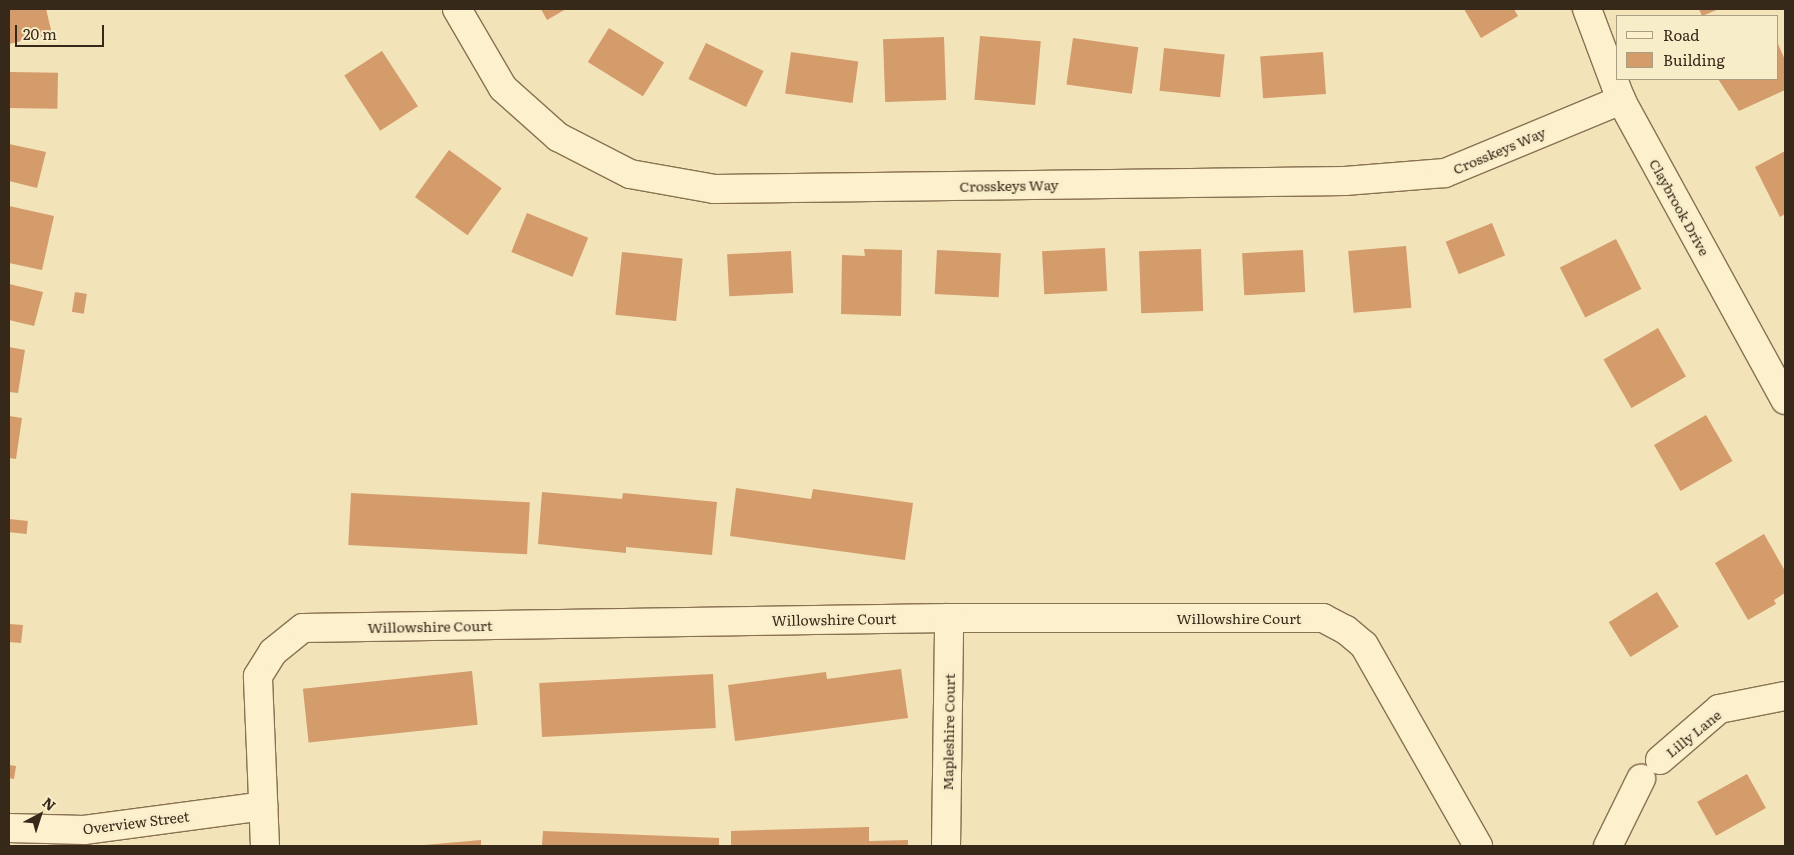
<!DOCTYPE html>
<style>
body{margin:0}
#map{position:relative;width:1794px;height:855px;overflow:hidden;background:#f2e3b9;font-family:Literata,serif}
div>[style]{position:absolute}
.building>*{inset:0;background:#d49b6b;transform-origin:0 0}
.roads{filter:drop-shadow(1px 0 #897252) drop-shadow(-1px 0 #897252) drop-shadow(0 1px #897252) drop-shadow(0 -1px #897252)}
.street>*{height:28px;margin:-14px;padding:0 14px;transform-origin:14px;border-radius:14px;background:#fcf0cd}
span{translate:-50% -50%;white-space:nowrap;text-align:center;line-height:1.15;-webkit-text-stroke:5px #f8edc9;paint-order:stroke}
.street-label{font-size:14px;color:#372919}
.frame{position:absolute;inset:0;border:10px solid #372919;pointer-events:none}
.legend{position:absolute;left:1616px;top:15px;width:162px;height:65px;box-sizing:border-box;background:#f8edc9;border:1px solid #ab9f83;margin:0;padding:6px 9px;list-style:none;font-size:15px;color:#372919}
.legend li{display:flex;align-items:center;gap:10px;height:25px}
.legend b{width:25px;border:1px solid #ab9f83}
.north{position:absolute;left:15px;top:790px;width:50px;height:50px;-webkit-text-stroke:4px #f8edc9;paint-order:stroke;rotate:40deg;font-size:14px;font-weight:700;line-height:20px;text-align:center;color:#372919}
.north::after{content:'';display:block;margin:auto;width:18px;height:22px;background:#372919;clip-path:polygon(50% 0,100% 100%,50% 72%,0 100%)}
.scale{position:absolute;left:15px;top:25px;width:89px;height:22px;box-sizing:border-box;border:2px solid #372919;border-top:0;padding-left:6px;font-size:15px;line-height:18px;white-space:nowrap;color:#372919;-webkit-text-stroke:4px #f8edc9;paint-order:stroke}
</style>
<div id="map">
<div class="building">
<div style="clip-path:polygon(9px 9px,46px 9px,52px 34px,9px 44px)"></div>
<div style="clip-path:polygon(541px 9px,566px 9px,547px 20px)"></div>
<div style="clip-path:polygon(1464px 9px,1514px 9px,1518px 16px,1481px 38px)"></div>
<div style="clip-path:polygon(1699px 9px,1719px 9px,1702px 16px)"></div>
<div style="left:609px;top:28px;width:65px;height:40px;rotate:32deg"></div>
<div style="left:980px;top:36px;width:61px;height:64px;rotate:5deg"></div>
<div style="left:944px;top:37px;width:63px;height:61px;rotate:88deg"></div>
<div style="left:1073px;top:38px;width:66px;height:47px;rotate:8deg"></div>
<div style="left:706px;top:43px;width:64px;height:40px;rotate:26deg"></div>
<div style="clip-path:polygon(1778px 44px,1785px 60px,1785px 90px,1739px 111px,1718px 79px,1778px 79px)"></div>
<div style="left:1164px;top:48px;width:61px;height:43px;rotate:6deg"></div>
<div style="left:382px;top:51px;width:66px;height:45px;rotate:57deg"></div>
<div style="left:791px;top:52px;width:68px;height:42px;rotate:8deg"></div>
<div style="left:1323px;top:52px;width:42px;height:63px;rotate:86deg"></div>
<div style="left:9px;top:72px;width:49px;height:36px;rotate:1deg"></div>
<div style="clip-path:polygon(9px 144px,46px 152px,37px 188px,9px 181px)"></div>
<div style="left:449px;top:150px;width:65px;height:58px;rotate:36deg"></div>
<div style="clip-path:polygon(1785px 151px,1785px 214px,1780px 217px,1755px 167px)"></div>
<div style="clip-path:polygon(9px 206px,54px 216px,42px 270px,9px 263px)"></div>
<div style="left:527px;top:213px;width:66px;height:42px;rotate:22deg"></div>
<div style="left:1492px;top:223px;width:35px;height:50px;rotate:68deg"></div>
<div style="left:1616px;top:239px;width:56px;height:63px;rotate:63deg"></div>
<div style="left:1406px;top:246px;width:62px;height:58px;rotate:85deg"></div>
<div style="left:1105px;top:248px;width:43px;height:63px;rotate:87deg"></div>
<div style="clip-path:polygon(864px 249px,902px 250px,901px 316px,841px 314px,842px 255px,865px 256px)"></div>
<div style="left:1201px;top:249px;width:62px;height:62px;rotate:88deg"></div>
<div style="left:937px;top:250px;width:64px;height:44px;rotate:3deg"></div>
<div style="left:1303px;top:250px;width:42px;height:61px;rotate:87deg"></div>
<div style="left:791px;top:251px;width:42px;height:64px;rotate:87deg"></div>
<div style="left:622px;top:252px;width:61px;height:63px;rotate:6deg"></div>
<div style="clip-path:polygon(9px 284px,43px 292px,34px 326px,9px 320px)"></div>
<div style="left:75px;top:292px;width:12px;height:20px;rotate:9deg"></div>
<div style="left:1658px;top:328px;width:56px;height:63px;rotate:60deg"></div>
<div style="clip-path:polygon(9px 347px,25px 350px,18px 393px,9px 392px)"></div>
<div style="left:1706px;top:415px;width:53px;height:60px;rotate:60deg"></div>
<div style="clip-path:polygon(9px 416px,22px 418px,16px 459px,9px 458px)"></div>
<div style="clip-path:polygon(736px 488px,811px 499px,813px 489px,913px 503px,905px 560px,730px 536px)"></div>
<div style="clip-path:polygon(542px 492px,622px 499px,623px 493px,717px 502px,712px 555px,626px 547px,626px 553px,538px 544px)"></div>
<div style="left:351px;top:493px;width:179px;height:52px;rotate:3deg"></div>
<div style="left:9px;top:519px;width:19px;height:13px;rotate:6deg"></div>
<div style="clip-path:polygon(1764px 534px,1785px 571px,1785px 593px,1774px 600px,1776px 604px,1748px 620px,1715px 563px)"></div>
<div style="left:1657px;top:592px;width:41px;height:57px;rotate:58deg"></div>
<div style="clip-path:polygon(9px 624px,23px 625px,21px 643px,9px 642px)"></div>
<div style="clip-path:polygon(901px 669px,908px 718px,735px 741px,728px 685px,826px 672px,827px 679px)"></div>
<div style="left:472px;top:671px;width:54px;height:170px;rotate:84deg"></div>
<div style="left:713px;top:674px;width:54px;height:174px;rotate:87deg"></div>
<div style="clip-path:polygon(9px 765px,16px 766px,14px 779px,9px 778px)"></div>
<div style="left:1747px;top:774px;width:39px;height:57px;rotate:61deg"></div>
<div style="clip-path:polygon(869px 827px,869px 841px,908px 840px,908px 846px,731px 846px,731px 831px)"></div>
<div style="clip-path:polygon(543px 831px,719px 838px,719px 846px,542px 846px)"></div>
<div style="clip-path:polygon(481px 840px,481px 846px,424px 846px,424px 845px)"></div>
</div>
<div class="roads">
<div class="street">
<div style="left:457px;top:9px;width:91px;rotate:59.8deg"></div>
<div style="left:503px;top:88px;width:74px;rotate:41.7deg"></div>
<div style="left:558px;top:137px;width:81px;rotate:27.2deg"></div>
<div style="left:630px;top:174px;width:85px;rotate:10.1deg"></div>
<div style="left:714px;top:189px;width:631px;rotate:-0.73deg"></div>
<div style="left:1345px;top:181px;width:100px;rotate:-4.6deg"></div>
<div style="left:1445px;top:173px;width:191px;rotate:-22.5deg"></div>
<div style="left:1587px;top:9px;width:97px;rotate:69.5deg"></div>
<div style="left:1621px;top:100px;width:342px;rotate:61.3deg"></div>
<div style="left:1660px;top:760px;width:78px;rotate:-40.8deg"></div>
<div style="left:1719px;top:709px;width:67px;rotate:-11.1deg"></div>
<div style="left:9px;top:828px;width:75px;rotate:1.5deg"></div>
<div style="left:84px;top:830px;width:181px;rotate:-7.6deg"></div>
<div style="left:265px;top:846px;width:170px;rotate:-92.4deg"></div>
<div style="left:258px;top:676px;width:28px;rotate:-58deg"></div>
<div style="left:273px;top:652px;width:38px;rotate:-39deg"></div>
<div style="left:303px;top:628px;width:646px;rotate:-0.89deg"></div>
<div style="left:949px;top:618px;width:374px"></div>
<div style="left:1323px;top:618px;width:26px;rotate:28deg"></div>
<div style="left:1346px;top:630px;width:23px;rotate:40deg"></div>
<div style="left:1364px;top:645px;width:231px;rotate:60.4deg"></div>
<div style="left:946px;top:846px;width:228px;rotate:-89.2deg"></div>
<div style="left:1608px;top:846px;width:75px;rotate:-63.8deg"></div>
</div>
</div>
<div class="street-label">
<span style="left:1499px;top:150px;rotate:-23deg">Crosskeys Way</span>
<span style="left:1009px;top:185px;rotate:-1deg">Crosskeys Way</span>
<span style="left:1680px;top:207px;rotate:61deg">Claybrook Drive</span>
<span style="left:1239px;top:618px">Willowshire Court</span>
<span style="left:834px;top:619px;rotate:-1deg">Willowshire Court</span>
<span style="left:430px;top:626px;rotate:-1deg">Willowshire Court</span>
<span style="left:948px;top:732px;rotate:-89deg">Mapleshire Court</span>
<span style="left:1693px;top:733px;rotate:-39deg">Lilly Lane</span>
<span style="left:136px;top:822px;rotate:-7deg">Overview Street</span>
</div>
<div class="frame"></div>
<ul class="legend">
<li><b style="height:6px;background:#fcf0cd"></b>Road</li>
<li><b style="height:14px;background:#d49b6b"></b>Building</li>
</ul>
<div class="north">N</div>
<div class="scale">20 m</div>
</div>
